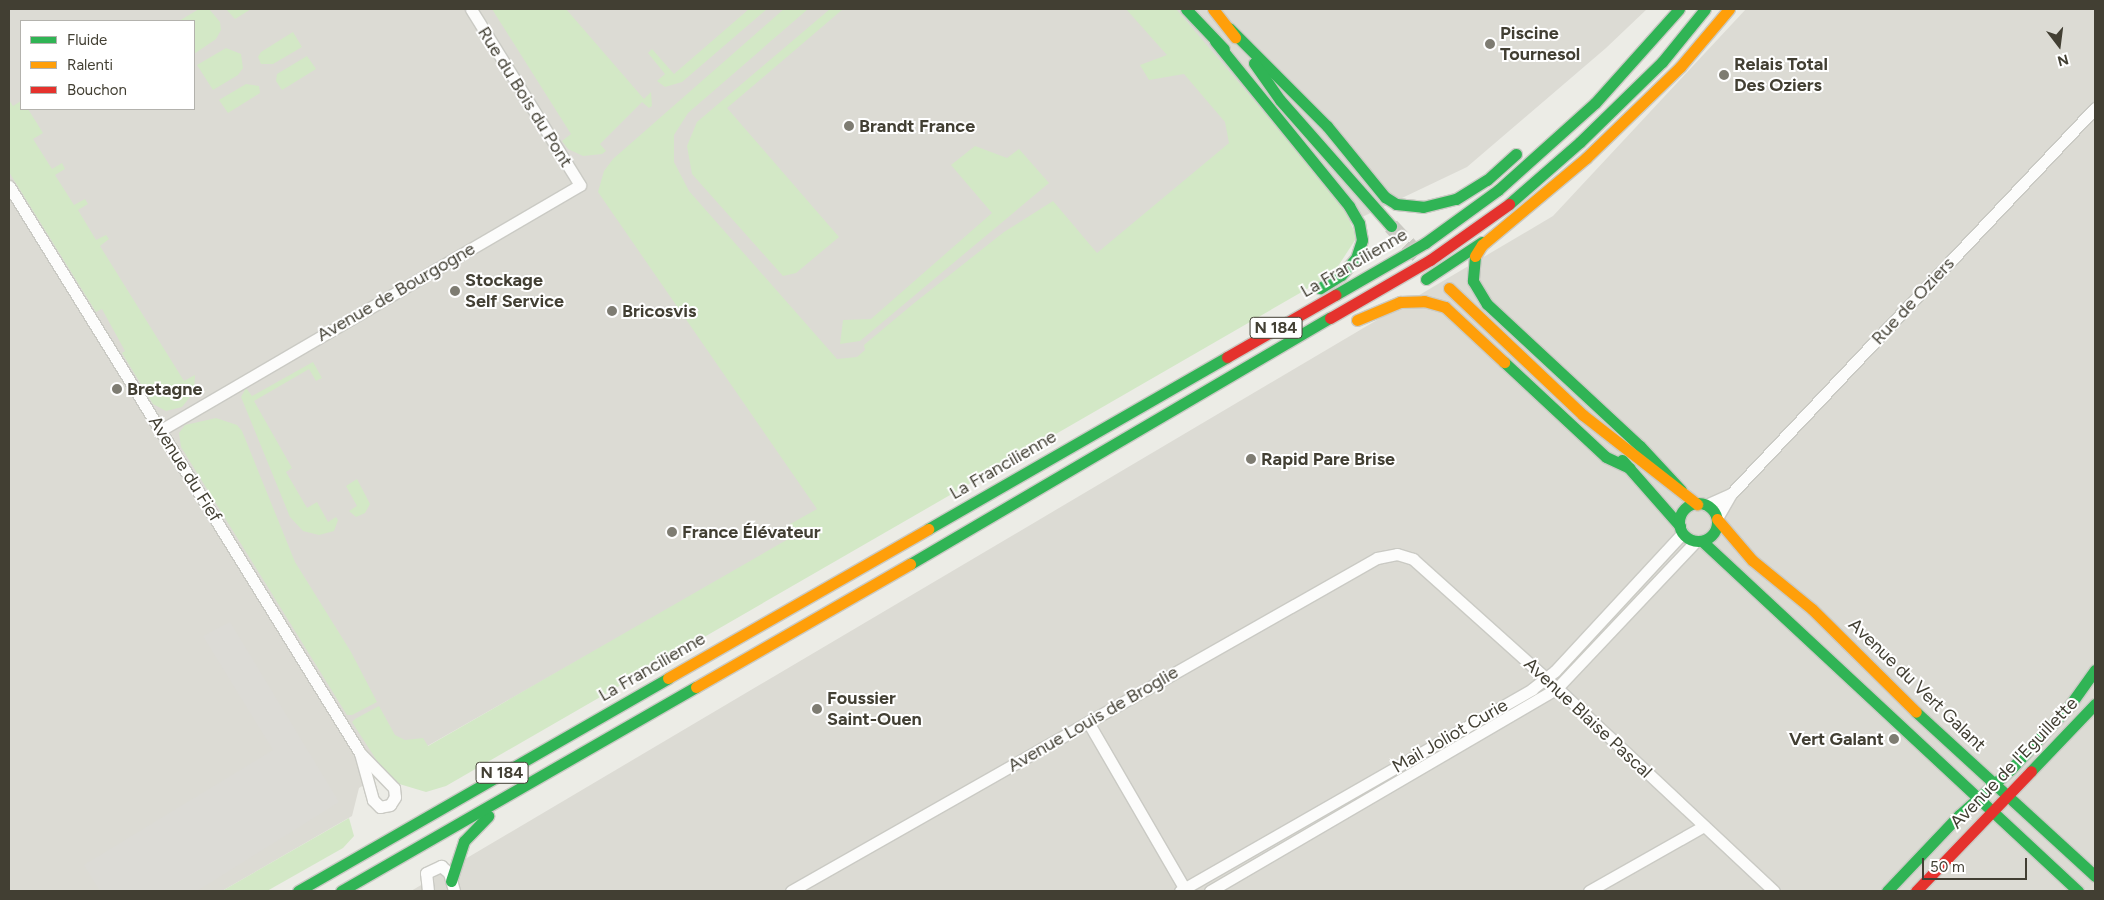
<!DOCTYPE html>
<meta charset="utf-8">
<style>
body{margin:0}
#map{position:relative;width:2104px;height:900px;overflow:hidden;background:#ecece6;font-family:Figtree,sans-serif}
div>[style]{position:absolute}
.industrial>*{inset:0;background:#dcdbd4}
.green>*{inset:0;background:#d3e8c6}
.parking>*{inset:0;background:#dcdbd6}
.secondary-tunnel>*{height:16px;margin-top:-8px;transform-origin:0;background:repeating-linear-gradient(90deg,#cac9c2 0 16px,transparent 0 24px)}
.roads{filter:drop-shadow(1px 0 #cacac4) drop-shadow(-1px 0 #cacac4) drop-shadow(0 1px #cacac4) drop-shadow(0 -1px #cacac4)}
.street>*{height:11px;margin:-5.5px;padding:0 5.5px;transform-origin:5.5px;border-radius:5.5px;background:#fcfcfb}
.fast>*{height:11px;margin:-5.5px;padding:0 5.5px;transform-origin:5.5px;border-radius:5.5px;background:#30b455}
.fast>.ring{margin:-5.5px;padding:0;box-sizing:content-box;background:none;border:11px solid #30b455;border-radius:50%}
.slow>*{height:11px;margin:-5.5px;padding:0 5.5px;transform-origin:5.5px;border-radius:5.5px;background:#ff9f0a}
.jam>*{height:11px;margin:-5.5px;padding:0 5.5px;transform-origin:5.5px;border-radius:5.5px;background:#e5322d}
.dots>*{width:14px;height:14px;translate:-50% -50%;box-sizing:border-box;border:2px solid #fff;border-radius:50%}
span{translate:-50% -50%;white-space:nowrap;text-align:center;line-height:1.15;-webkit-text-stroke:4px #fff;paint-order:stroke}
.shield-label span{padding:1px 4px;background:#fff;border:1px solid;border-radius:4px;-webkit-text-stroke-width:0}
.shield-label{font-size:16px;color:#423f33;font-weight:700}
.poi-label{font-size:18px;color:#423f33;font-weight:700}
.left{translate:0 -50%;text-align:left}
.right{translate:-100% -50%;text-align:right}
.street-label{font-size:18px;color:#423f33}
.frame{position:absolute;inset:0;border:10px solid #423f33;pointer-events:none}
.legend{position:absolute;left:20px;top:20px;width:175px;height:90px;box-sizing:border-box;background:#fff;border:1px solid #b3b2ad;margin:0;padding:6px 9px;list-style:none;font-size:15px;color:#423f33}
.legend li{display:flex;align-items:center;gap:10px;height:25px}
.legend b{width:25px;border:1px solid #b3b2ad}
.north{position:absolute;left:2034px;top:20px;width:50px;height:50px;-webkit-text-stroke:4px #fff;paint-order:stroke;rotate:165deg;font-size:14px;font-weight:700;line-height:20px;text-align:center;color:#423f33}
.north::after{content:'';display:block;margin:auto;width:18px;height:22px;background:#423f33;clip-path:polygon(50% 0,100% 100%,50% 72%,0 100%)}
.scale{position:absolute;left:1922px;top:858px;width:105px;height:22px;box-sizing:border-box;border:2px solid #423f33;border-top:0;padding-left:6px;font-size:15px;line-height:18px;white-space:nowrap;color:#423f33;-webkit-text-stroke:4px #fff;paint-order:stroke}
</style>
<div id="map">
<div class="industrial">
<div style="clip-path:polygon(evenodd,9px 9px,1647px 9px,1606px 48px,1467px 167px,1339px 228px,415px 753px,359px 788px,352px 816px,222px 891px,9px 891px,9px 9px,21px 21px,194px 21px,194px 109px,21px 109px,21px 21px)"></div>
<div style="clip-path:polygon(1746px 9px,2095px 9px,2095px 891px,411px 891px,1553px 216px)"></div>
</div>
<div class="green">
<div style="clip-path:polygon(199px 9px,209px 9px,220px 22px,221px 30px,216px 39px,194px 54px,194px 21px,179px 21px)"></div>
<div style="clip-path:polygon(226px 9px,251px 9px,235px 19px)"></div>
<div style="clip-path:polygon(492px 9px,566px 9px,644px 99px,651px 92px,652px 106px,649px 108px,642px 102px,600px 144px,606px 151px,602px 154px,583px 156px,568px 149px,562px 141px,571px 134px)"></div>
<div style="clip-path:polygon(749px 9px,767px 9px,682px 82px,665px 87px,657px 81px,665px 74px,648px 53px,652px 49px,674px 74px)"></div>
<div style="clip-path:polygon(784px 9px,808px 9px,688px 113px,674px 135px,674px 162px,689px 191px,837px 359px,857px 357px,865px 350px,864px 345px,913px 304px,1004px 232px,1053px 201px,1097px 253px,1229px 143px,1225px 122px,1184px 74px,1149px 80px,1140px 65px,1167px 55px,1126px 9px,1176px 9px,1341px 203px,1357px 237px,1333px 274px,446px 786px,426px 792px,396px 783px,379px 764px,352px 722px,355px 719px,379px 706px,395px 735px,405px 740px,423px 738px,428px 746px,790px 538px,785px 527px,817px 509px,598px 192px,604px 171px,613px 159px)"></div>
<div style="clip-path:polygon(830px 9px,843px 9px,727px 108px,839px 237px,796px 273px,783px 276px,692px 174px,687px 146px,697px 122px)"></div>
<div style="clip-path:polygon(293px 32px,302px 47px,273px 64px,261px 64px,258px 57px,261px 52px)"></div>
<div style="clip-path:polygon(226px 48px,241px 54px,243px 68px,238px 75px,213px 90px,197px 65px)"></div>
<div style="clip-path:polygon(307px 56px,316px 69px,282px 90px,276px 81px,277px 74px)"></div>
<div style="clip-path:polygon(246px 84px,259px 86px,260px 93px,228px 113px,219px 100px)"></div>
<div style="clip-path:polygon(9px 100px,13px 106px,21px 101px,21px 109px,28px 109px,43px 133px,33px 139px,52px 169px,62px 163px,65px 169px,55px 175px,74px 205px,85px 199px,88px 204px,78px 210px,96px 240px,106px 235px,109px 239px,100px 246px,184px 381px,195px 375px,194px 392px,182px 407px,166px 411px,153px 404px,122px 353px,125px 351px,102px 309px,96px 312px,9px 172px)"></div>
<div style="clip-path:polygon(975px 146px,1007px 158px,1019px 149px,1049px 183px,860px 341px,840px 344px,843px 320px,871px 319px,992px 213px,951px 165px)"></div>
<div style="clip-path:polygon(313px 362px,322px 378px,316px 381px,309px 369px,254px 401px,292px 468px,286px 472px,307px 508px,317px 502px,328px 522px,336px 517px,338px 520px,334px 531px,319px 535px,303px 531px,290px 517px,241px 397px,246px 388px,252px 396px)"></div>
<div style="clip-path:polygon(216px 418px,237px 425px,242px 431px,295px 562px,351px 652px,377px 702px,352px 715px,347px 715px,181px 447px,179px 433px,185px 425px)"></div>
<div style="clip-path:polygon(357px 479px,370px 504px,365px 513px,356px 517px,349px 511px,357px 506px,346px 486px)"></div>
<div style="clip-path:polygon(349px 818px,354px 836px,343px 848px,267px 891px,222px 891px)"></div>
</div>
<div class="parking">
<div style="clip-path:polygon(230px 622px,339px 802px,197px 891px,100px 891px,84px 865px,273px 750px,203px 636px)"></div>
</div>
<div class="secondary-tunnel">
<div style="left:1391px;top:226px;width:42px;rotate:46.9deg"></div>
</div>
<div class="roads">
<div class="street">
<div style="left:9px;top:186px;width:667px;rotate:58.24deg"></div>
<div style="left:161px;top:430px;width:485px;rotate:-30.3deg"></div>
<div style="left:580px;top:185px;width:207px;rotate:-121.8deg"></div>
<div style="left:1706px;top:505px;width:27px;rotate:-24deg"></div>
<div style="left:1717px;top:518px;width:28px;rotate:-60deg"></div>
<div style="left:1731px;top:494px;width:531px;rotate:-46.68deg"></div>
<div style="left:1088px;top:722px;width:195px;rotate:59.9deg"></div>
<div style="left:360px;top:753px;width:49px;rotate:45.8deg"></div>
<div style="left:394px;top:788px;width:9px;rotate:84deg"></div>
<div style="left:395px;top:797px;width:9px;rotate:122deg"></div>
<div style="left:390px;top:805px;width:10px;rotate:169deg"></div>
<div style="left:380px;top:807px;width:10px;rotate:-135deg"></div>
<div style="left:373px;top:800px;width:49px;rotate:-105.5deg"></div>
<div style="left:428px;top:891px;width:18px;rotate:-96deg"></div>
<div style="left:426px;top:873px;width:17px;rotate:-25deg"></div>
<div style="left:441px;top:866px;width:11px;rotate:41deg"></div>
<div style="left:449px;top:873px;width:19px;rotate:74deg"></div>
<div style="left:791px;top:891px;width:674px;rotate:-29.61deg"></div>
<div style="left:1377px;top:558px;width:20px;rotate:-11deg"></div>
<div style="left:1397px;top:554px;width:17px;rotate:17deg"></div>
<div style="left:1413px;top:559px;width:193px;rotate:41.9deg"></div>
<div style="left:1557px;top:688px;width:297px;rotate:43.1deg"></div>
<div style="left:1180px;top:891px;width:406px;rotate:-29.8deg"></div>
<div style="left:1532px;top:689px;width:29px;rotate:-38deg"></div>
<div style="left:1555px;top:671px;width:188px;rotate:-47.2deg"></div>
<div style="left:1210px;top:891px;width:402px;rotate:-30.3deg"></div>
<div style="left:1557px;top:688px;width:202px;rotate:-46.6deg"></div>
<div style="left:1589px;top:891px;width:132px;rotate:-29.5deg"></div>
</div>
<div class="fast">
<div style="left:1186px;top:9px;width:55px;rotate:46.5deg"></div>
<div style="left:1229px;top:28px;width:139px;rotate:45deg"></div>
<div style="left:1327px;top:126px;width:92px;rotate:50.8deg"></div>
<div style="left:1385px;top:197px;width:13px;rotate:32deg"></div>
<div style="left:1396px;top:204px;width:27px;rotate:6deg"></div>
<div style="left:1423px;top:207px;width:34px;rotate:-14deg"></div>
<div style="left:1456px;top:199px;width:36px;rotate:-32deg"></div>
<div style="left:1487px;top:180px;width:39px;rotate:-42deg"></div>
<div style="left:1215px;top:41px;width:213px;rotate:50.9deg"></div>
<div style="left:1349px;top:206px;width:20px;rotate:60deg"></div>
<div style="left:1359px;top:223px;width:17px;rotate:80deg"></div>
<div style="left:1362px;top:240px;width:19px;rotate:108deg"></div>
<div style="left:1356px;top:258px;width:23px;rotate:131deg"></div>
<div style="left:1341px;top:275px;width:25px;rotate:148deg"></div>
<div style="left:1254px;top:63px;width:45px;rotate:54.9deg"></div>
<div style="left:1280px;top:100px;width:168px;rotate:48.6deg"></div>
<div style="left:1509px;top:204px;width:94px;rotate:-41.1deg"></div>
<div style="left:1580px;top:142px;width:115px;rotate:-44.3deg"></div>
<div style="left:1662px;top:62px;width:68px;rotate:-50.9deg"></div>
<div style="left:1475px;top:256px;width:25px;rotate:95deg"></div>
<div style="left:1473px;top:281px;width:27px;rotate:59deg"></div>
<div style="left:1487px;top:304px;width:209px;rotate:42.9deg"></div>
<div style="left:1640px;top:446px;width:60px;rotate:47deg"></div>
<div style="left:1426px;top:279px;width:67px;rotate:-33.5deg"></div>
<div style="left:1335px;top:295px;width:104px;rotate:-30deg"></div>
<div style="left:1425px;top:243px;width:90px;rotate:-36deg"></div>
<div style="left:1498px;top:190px;width:130px;rotate:-41.9deg"></div>
<div style="left:1595px;top:103px;width:126px;rotate:-48.2deg"></div>
<div style="left:1504px;top:362px;width:139px;rotate:43deg"></div>
<div style="left:1606px;top:457px;width:26px;rotate:25deg"></div>
<div style="left:1622px;top:460px;width:88px;rotate:48.7deg"></div>
<div class="ring" style="left:1679px;top:503px;width:27px;height:27px"></div>
<div style="left:928px;top:529px;width:345px;rotate:-29.9deg"></div>
<div style="left:1702px;top:541px;width:514px;rotate:42.95deg"></div>
<div style="left:910px;top:564px;width:487px;rotate:-30.4deg"></div>
<div style="left:1916px;top:712px;width:243px;rotate:42.5deg"></div>
<div style="left:2031px;top:771px;width:93px;rotate:-46.3deg"></div>
<div style="left:451px;top:881px;width:42px;rotate:-72deg"></div>
<div style="left:464px;top:841px;width:35px;rotate:-46deg"></div>
<div style="left:298px;top:891px;width:427px;rotate:-29.9deg"></div>
<div style="left:341px;top:891px;width:409px;rotate:-29.9deg"></div>
<div style="left:1887px;top:891px;width:105px;rotate:-46.5deg"></div>
<div style="left:1959px;top:815px;width:69px;rotate:-41.5deg"></div>
<div style="left:2011px;top:769px;width:87px;rotate:-47.3deg"></div>
<div style="left:2070px;top:705px;width:43px;rotate:-54.5deg"></div>
</div>
<div class="slow">
<div style="left:1213px;top:9px;width:36px;rotate:52deg"></div>
<div style="left:1475px;top:256px;width:13px;rotate:-58deg"></div>
<div style="left:1482px;top:245px;width:136px;rotate:-39.9deg"></div>
<div style="left:1586px;top:158px;width:131px;rotate:-44.1deg"></div>
<div style="left:1680px;top:67px;width:76px;rotate:-49.8deg"></div>
<div style="left:1449px;top:288px;width:185px;rotate:43.5deg"></div>
<div style="left:1583px;top:415px;width:145px;rotate:38deg"></div>
<div style="left:1357px;top:320px;width:47px;rotate:-22.7deg"></div>
<div style="left:1400px;top:302px;width:24px;rotate:-2deg"></div>
<div style="left:1424px;top:301px;width:22px;rotate:16deg"></div>
<div style="left:1445px;top:307px;width:81px;rotate:43deg"></div>
<div style="left:1717px;top:519px;width:54px;rotate:49.5deg"></div>
<div style="left:1752px;top:560px;width:77px;rotate:39.2deg"></div>
<div style="left:1812px;top:609px;width:146px;rotate:44.7deg"></div>
<div style="left:668px;top:678px;width:300px;rotate:-29.8deg"></div>
<div style="left:696px;top:687px;width:247px;rotate:-29.9deg"></div>
</div>
<div class="jam">
<div style="left:1330px;top:318px;width:116px;rotate:-30.1deg"></div>
<div style="left:1430px;top:260px;width:97px;rotate:-35.3deg"></div>
<div style="left:1227px;top:357px;width:125px;rotate:-29.9deg"></div>
<div style="left:1916px;top:891px;width:166px;rotate:-46.2deg"></div>
</div>
</div>
<div class="dots">
<div style="left:1490px;top:44px;background:#7e7c72"></div>
<div style="left:1724px;top:75px;background:#7e7c72"></div>
<div style="left:849px;top:126px;background:#7e7c72"></div>
<div style="left:455px;top:291px;background:#7e7c72"></div>
<div style="left:612px;top:311px;background:#7e7c72"></div>
<div style="left:117px;top:389px;background:#7e7c72"></div>
<div style="left:1251px;top:459px;background:#7e7c72"></div>
<div style="left:672px;top:532px;background:#7e7c72"></div>
<div style="left:817px;top:709px;background:#7e7c72"></div>
<div style="left:1894px;top:739px;background:#7e7c72"></div>
</div>
<div class="shield-label">
<span style="left:1276px;top:328px">N 184</span>
<span style="left:502px;top:773px">N 184</span>
</div>
<div class="poi-label">
<span class="left" style="left:1500px;top:44px">Piscine<br>Tournesol</span>
<span class="left" style="left:1734px;top:75px">Relais Total<br>Des Oziers</span>
<span class="left" style="left:859px;top:126px">Brandt France</span>
<span class="left" style="left:465px;top:291px">Stockage<br>Self Service</span>
<span class="left" style="left:622px;top:311px">Bricosvis</span>
<span class="left" style="left:127px;top:389px">Bretagne</span>
<span class="left" style="left:1261px;top:459px">Rapid Pare Brise</span>
<span class="left" style="left:682px;top:532px">France Élévateur</span>
<span class="left" style="left:827px;top:709px">Foussier<br>Saint-Ouen</span>
<span class="right" style="left:1884px;top:739px">Vert Galant</span>
</div>
<div class="street-label">
<span style="left:525px;top:97px;rotate:58deg">Rue du Bois du Pont</span>
<span style="left:1354px;top:263px;rotate:-30deg">La Francilienne</span>
<span style="left:396px;top:292px;rotate:-30deg">Avenue de Bourgogne</span>
<span style="left:1913px;top:301px;rotate:-47deg">Rue de Oziers</span>
<span style="left:1003px;top:465px;rotate:-30deg">La Francilienne</span>
<span style="left:185px;top:469px;rotate:58deg">Avenue du Fief</span>
<span style="left:652px;top:667px;rotate:-30deg">La Francilienne</span>
<span style="left:1917px;top:685px;rotate:44deg">Avenue du Vert Galant</span>
<span style="left:1588px;top:718px;rotate:43deg">Avenue Blaise Pascal</span>
<span style="left:1093px;top:719px;rotate:-30deg">Avenue Louis de Broglie</span>
<span style="left:1450px;top:736px;rotate:-30deg">Mail Joliot Curie</span>
<span style="left:2014px;top:763px;rotate:-46deg">Avenue de l'Eguillette</span>
</div>
<div class="frame"></div>
<ul class="legend">
<li><b style="height:6px;background:#30b455"></b>Fluide</li>
<li><b style="height:6px;background:#ff9f0a"></b>Ralenti</li>
<li><b style="height:6px;background:#e5322d"></b>Bouchon</li>
</ul>
<div class="north">N</div>
<div class="scale">50 m</div>
</div>
